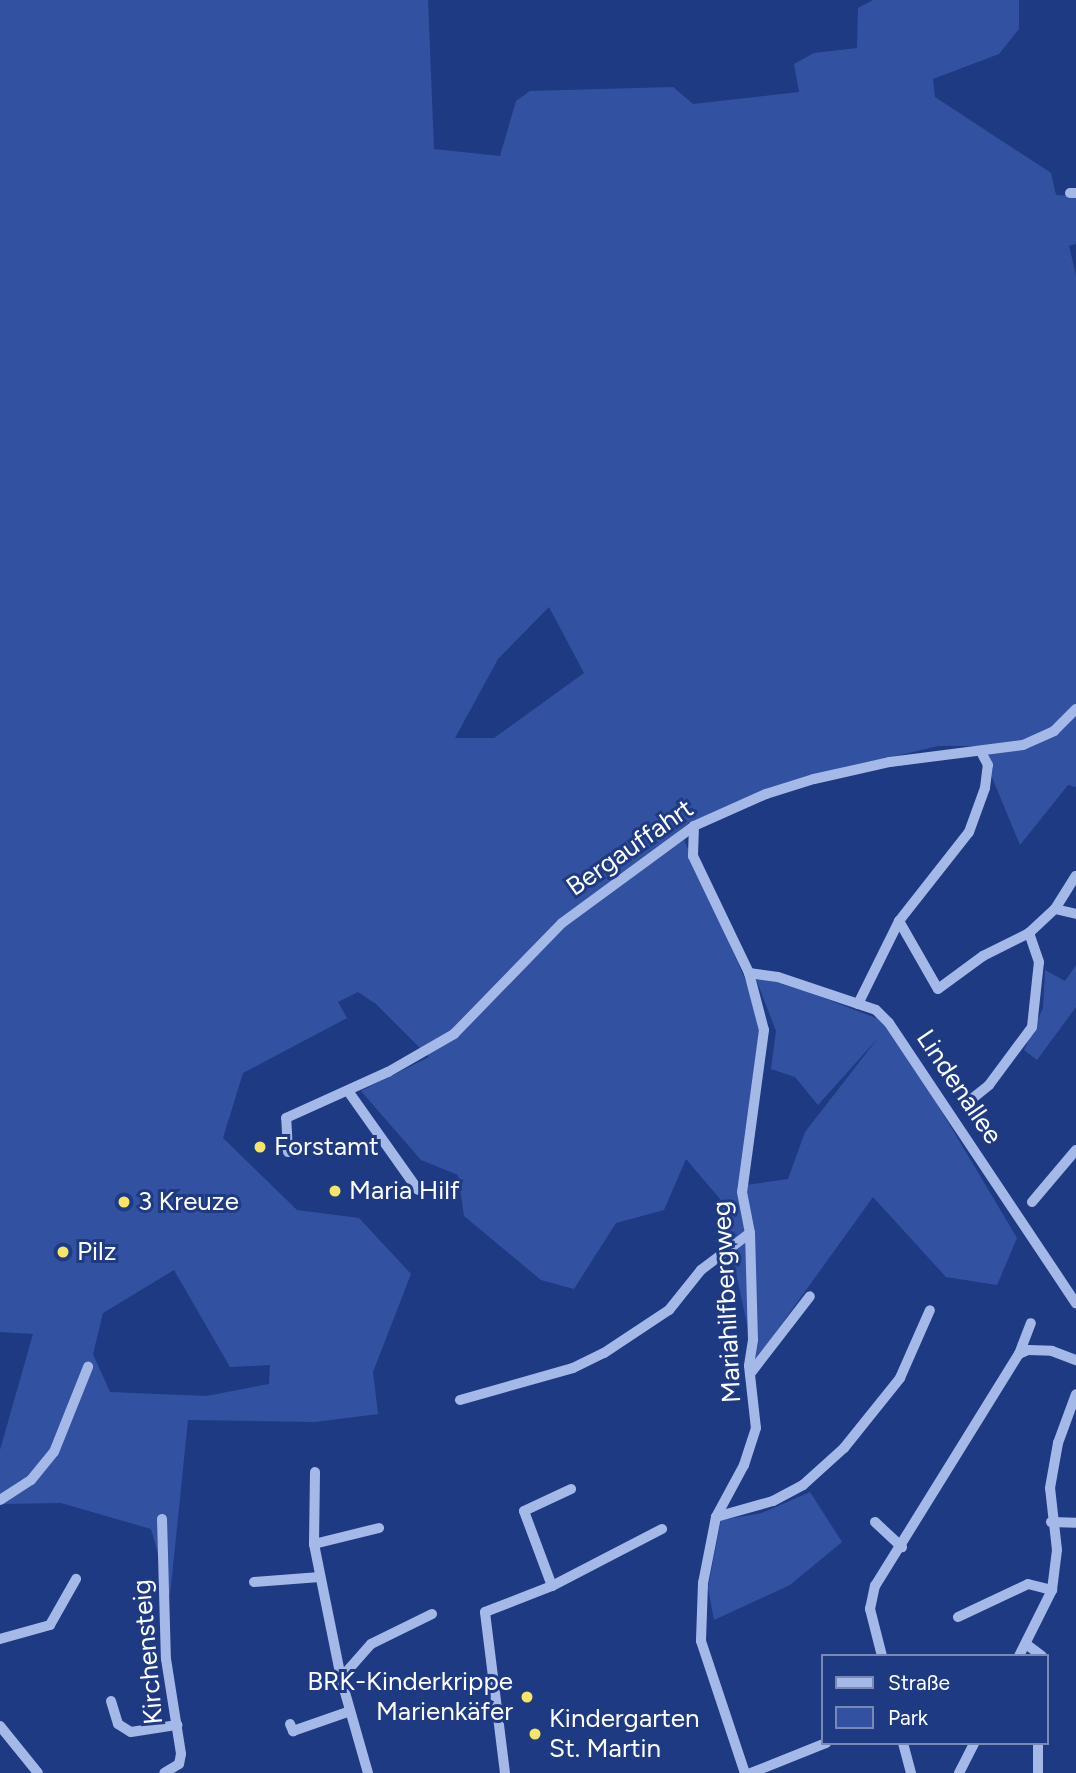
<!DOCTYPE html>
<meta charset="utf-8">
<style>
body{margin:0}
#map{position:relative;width:1076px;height:1773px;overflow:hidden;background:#1e3a83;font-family:Figtree,sans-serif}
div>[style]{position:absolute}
.green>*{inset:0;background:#3252a1}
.minor>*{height:10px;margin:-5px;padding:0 5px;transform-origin:5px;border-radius:5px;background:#a5b9e9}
.dots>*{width:19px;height:19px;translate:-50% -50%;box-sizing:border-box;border:4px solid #1e3a83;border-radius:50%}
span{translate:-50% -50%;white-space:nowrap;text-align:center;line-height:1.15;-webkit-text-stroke:6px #1e3a83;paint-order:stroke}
.street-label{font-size:26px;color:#fff}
.poi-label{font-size:26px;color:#fff}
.left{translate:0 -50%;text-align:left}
.right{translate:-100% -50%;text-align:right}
.legend{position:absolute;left:821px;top:1654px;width:228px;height:91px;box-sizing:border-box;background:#1e3a83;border:2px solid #7889b5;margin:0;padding:9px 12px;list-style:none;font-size:21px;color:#fff}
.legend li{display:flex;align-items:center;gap:14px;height:35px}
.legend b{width:35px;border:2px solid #7889b5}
</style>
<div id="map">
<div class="green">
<div style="clip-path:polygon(evenodd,0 0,428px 0,434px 149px,500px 156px,516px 101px,530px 91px,673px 87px,693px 104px,799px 92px,794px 64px,814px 53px,857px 48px,858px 8px,873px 0,1019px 0,1019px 29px,999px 54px,933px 79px,935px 97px,1051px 173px,1056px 195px,1076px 196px,1076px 244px,1069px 246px,1076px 275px,1076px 787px,1068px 785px,1020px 845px,979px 746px,938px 746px,854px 766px,689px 823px,575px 915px,684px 840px,766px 1027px,746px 1185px,788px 1179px,805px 1132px,878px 1038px,818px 1105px,795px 1077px,771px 1069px,776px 1031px,753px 971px,889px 1023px,1017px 1238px,997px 1285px,946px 1277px,873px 1197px,755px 1361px,720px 1199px,686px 1159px,664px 1210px,616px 1223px,574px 1289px,541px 1280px,464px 1216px,458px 1175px,421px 1160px,361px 1091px,429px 1057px,376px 1004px,358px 992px,338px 1002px,347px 1018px,243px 1073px,223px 1138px,297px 1210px,359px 1218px,411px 1274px,373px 1372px,378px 1414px,315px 1422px,188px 1420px,170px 1596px,151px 1529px,61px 1503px,0 1504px,0 1450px,33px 1334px,0 1332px,0 0,549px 607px,584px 673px,494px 738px,455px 738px,498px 659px,549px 607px,0 0,174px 1270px,230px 1367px,270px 1365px,269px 1384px,206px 1396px,110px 1392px,93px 1354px,103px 1313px,174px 1270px)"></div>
<div style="clip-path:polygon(1076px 965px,1076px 1007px,1037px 1060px,1024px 1050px,1043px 1008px,1045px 970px,1065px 981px)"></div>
<div style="clip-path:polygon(810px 1492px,842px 1542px,790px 1585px,714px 1620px,708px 1588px,721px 1520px,762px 1513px)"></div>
</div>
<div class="minor">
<div style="left:1070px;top:193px;width:6px"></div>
<div style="left:694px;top:826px;width:30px;rotate:92deg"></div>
<div style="left:693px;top:856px;width:130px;rotate:64.4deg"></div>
<div style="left:749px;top:973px;width:59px;rotate:75.3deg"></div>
<div style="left:764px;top:1030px;width:163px;rotate:97.7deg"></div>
<div style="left:742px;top:1192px;width:42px;rotate:79deg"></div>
<div style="left:750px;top:1233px;width:107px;rotate:88.4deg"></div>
<div style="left:753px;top:1340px;width:26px;rotate:99deg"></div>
<div style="left:749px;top:1366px;width:62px;rotate:83.6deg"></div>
<div style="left:756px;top:1428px;width:39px;rotate:108deg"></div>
<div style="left:744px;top:1465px;width:59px;rotate:118.3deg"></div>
<div style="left:716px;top:1517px;width:67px;rotate:101.1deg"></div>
<div style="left:703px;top:1583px;width:58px;rotate:92deg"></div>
<div style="left:701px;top:1641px;width:139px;rotate:71.6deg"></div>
<div style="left:1055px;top:909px;width:22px;rotate:13deg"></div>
<div style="left:899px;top:921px;width:78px;rotate:60.2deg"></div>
<div style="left:938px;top:989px;width:56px;rotate:-36.3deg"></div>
<div style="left:983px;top:956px;width:51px;rotate:-26.6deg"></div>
<div style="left:1029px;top:933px;width:35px;rotate:-43deg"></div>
<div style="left:1055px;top:909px;width:39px;rotate:-58deg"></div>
<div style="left:749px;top:973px;width:29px;rotate:8deg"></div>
<div style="left:778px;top:977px;width:103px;rotate:18.6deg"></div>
<div style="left:876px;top:1010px;width:18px;rotate:45deg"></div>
<div style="left:889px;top:1023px;width:337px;rotate:56.3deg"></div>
<div style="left:858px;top:1004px;width:93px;rotate:-63.7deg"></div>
<div style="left:899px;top:921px;width:113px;rotate:-51.8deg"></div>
<div style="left:969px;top:832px;width:47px;rotate:-70deg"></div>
<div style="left:985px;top:788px;width:23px;rotate:-83deg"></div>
<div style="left:988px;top:765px;width:15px;rotate:-118deg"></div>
<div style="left:348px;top:1091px;width:121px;rotate:54.7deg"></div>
<div style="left:973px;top:1098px;width:21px;rotate:-39deg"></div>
<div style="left:989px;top:1085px;width:72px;rotate:-53.4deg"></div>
<div style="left:1032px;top:1027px;width:65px;rotate:-83.9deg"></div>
<div style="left:1039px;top:962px;width:31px;rotate:-109deg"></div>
<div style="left:286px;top:1146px;width:15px"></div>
<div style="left:288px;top:1152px;width:34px;rotate:-93deg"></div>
<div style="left:286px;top:1118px;width:112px;rotate:-24.3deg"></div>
<div style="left:388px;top:1072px;width:76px;rotate:-29.9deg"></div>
<div style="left:454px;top:1034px;width:155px;rotate:-45.8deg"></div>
<div style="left:562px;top:923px;width:164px;rotate:-36.3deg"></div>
<div style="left:694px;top:826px;width:79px;rotate:-24deg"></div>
<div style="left:766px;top:794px;width:50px;rotate:-17.4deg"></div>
<div style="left:814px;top:779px;width:78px;rotate:-12.6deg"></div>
<div style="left:890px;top:762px;width:134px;rotate:-7.3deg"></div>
<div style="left:1023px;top:745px;width:34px;rotate:-24deg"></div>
<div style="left:1054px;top:731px;width:31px;rotate:-45deg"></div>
<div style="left:1032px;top:1202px;width:68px;rotate:-49.8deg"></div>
<div style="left:1019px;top:1354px;width:10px;rotate:-24deg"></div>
<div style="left:1028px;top:1350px;width:24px;rotate:2deg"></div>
<div style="left:1052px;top:1351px;width:26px;rotate:21deg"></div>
<div style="left:750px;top:1374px;width:98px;rotate:-52.4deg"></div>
<div style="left:460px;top:1400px;width:117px;rotate:-15.8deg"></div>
<div style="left:573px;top:1368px;width:34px;rotate:-26deg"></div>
<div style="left:604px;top:1353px;width:78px;rotate:-33.5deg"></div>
<div style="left:669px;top:1310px;width:51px;rotate:-51.3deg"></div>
<div style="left:701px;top:1270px;width:61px;rotate:-37.1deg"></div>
<div style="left:315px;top:1472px;width:72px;rotate:90.8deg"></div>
<div style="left:314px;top:1544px;width:137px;rotate:78.6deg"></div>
<div style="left:0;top:1500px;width:37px;rotate:-33deg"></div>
<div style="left:31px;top:1480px;width:36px;rotate:-51deg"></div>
<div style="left:54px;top:1452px;width:92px;rotate:-68.2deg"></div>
<div style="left:716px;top:1517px;width:59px;rotate:-15.7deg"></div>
<div style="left:773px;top:1501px;width:34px;rotate:-28deg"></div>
<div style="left:803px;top:1485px;width:55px;rotate:-42.1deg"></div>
<div style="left:844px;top:1448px;width:90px;rotate:-51.3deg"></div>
<div style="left:900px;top:1378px;width:74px;rotate:-66.2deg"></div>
<div style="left:162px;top:1519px;width:140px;rotate:88.4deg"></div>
<div style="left:166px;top:1659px;width:96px;rotate:81deg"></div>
<div style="left:181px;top:1754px;width:10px;rotate:101deg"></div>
<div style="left:179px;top:1764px;width:17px;rotate:149deg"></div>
<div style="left:875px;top:1522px;width:37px;rotate:43deg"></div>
<div style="left:1051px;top:1522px;width:25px;rotate:2deg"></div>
<div style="left:314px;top:1544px;width:67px;rotate:-13.8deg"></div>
<div style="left:254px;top:1582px;width:66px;rotate:-4.3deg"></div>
<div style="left:552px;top:1586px;width:80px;rotate:-110.5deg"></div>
<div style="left:524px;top:1511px;width:52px;rotate:-25.1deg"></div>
<div style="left:958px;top:1617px;width:77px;rotate:-25.2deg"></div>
<div style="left:1028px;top:1584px;width:25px;rotate:14deg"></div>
<div style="left:0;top:1639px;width:52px;rotate:-15.6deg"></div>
<div style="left:50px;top:1625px;width:53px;rotate:-60.5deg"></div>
<div style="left:1026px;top:1644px;width:20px;rotate:37deg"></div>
<div style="left:882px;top:1656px;width:49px;rotate:-104.3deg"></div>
<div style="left:870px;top:1609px;width:24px;rotate:-78deg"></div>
<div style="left:875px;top:1586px;width:273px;rotate:-58.2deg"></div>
<div style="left:1019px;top:1354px;width:33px;rotate:-69deg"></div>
<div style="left:1019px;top:1656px;width:74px;rotate:-63.4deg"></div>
<div style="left:1052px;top:1590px;width:40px;rotate:-82.9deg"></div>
<div style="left:1057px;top:1550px;width:62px;rotate:-96.4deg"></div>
<div style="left:1050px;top:1488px;width:46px;rotate:-79.9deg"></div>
<div style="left:1058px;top:1443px;width:52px;rotate:-69.8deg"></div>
<div style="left:111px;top:1701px;width:24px;rotate:73deg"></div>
<div style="left:118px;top:1724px;width:15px;rotate:32deg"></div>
<div style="left:131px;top:1732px;width:47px;rotate:-8.7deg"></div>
<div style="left:290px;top:1724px;width:8px;rotate:67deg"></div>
<div style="left:293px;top:1731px;width:60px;rotate:-19.3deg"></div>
<div style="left:0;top:1726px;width:60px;rotate:51deg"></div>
<div style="left:903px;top:1743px;width:31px;rotate:75deg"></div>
<div style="left:368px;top:1773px;width:99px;rotate:-105.9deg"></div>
<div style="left:341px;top:1678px;width:45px;rotate:-48.6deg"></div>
<div style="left:371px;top:1644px;width:68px;rotate:-26.2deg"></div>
<div style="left:505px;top:1773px;width:162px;rotate:-97.1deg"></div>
<div style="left:485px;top:1612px;width:72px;rotate:-21.2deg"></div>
<div style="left:552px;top:1586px;width:124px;rotate:-27.4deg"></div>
<div style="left:751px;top:1773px;width:81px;rotate:-21.8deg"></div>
<div style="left:959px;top:1773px;width:34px;rotate:-63deg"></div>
<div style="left:1038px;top:1773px;width:30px;rotate:-90deg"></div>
</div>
<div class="dots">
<div style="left:260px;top:1147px;background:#f8e565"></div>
<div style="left:335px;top:1191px;background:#f8e565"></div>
<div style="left:124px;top:1202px;background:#f8e565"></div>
<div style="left:63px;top:1252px;background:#f8e565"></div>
<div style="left:527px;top:1697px;background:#f8e565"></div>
<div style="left:535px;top:1734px;background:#f8e565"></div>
</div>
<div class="street-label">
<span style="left:630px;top:848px;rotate:-35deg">Bergauffahrt</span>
<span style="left:959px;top:1087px;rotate:56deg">Lindenallee</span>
<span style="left:727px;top:1302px;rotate:-93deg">Mariahilfbergweg</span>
<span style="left:148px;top:1652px;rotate:-95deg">Kirchensteig</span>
</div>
<div class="poi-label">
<span class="left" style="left:274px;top:1147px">Forstamt</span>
<span class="left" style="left:349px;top:1191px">Maria Hilf</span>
<span class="left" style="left:138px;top:1202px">3 Kreuze</span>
<span class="left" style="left:77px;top:1252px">Pilz</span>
<span class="right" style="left:513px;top:1697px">BRK-Kinderkrippe<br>Marienkäfer</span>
<span class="left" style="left:549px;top:1734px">Kindergarten<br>St. Martin</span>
</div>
<ul class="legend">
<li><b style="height:9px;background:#a5b9e9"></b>Straße</li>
<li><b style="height:19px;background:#3252a1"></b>Park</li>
</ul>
</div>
